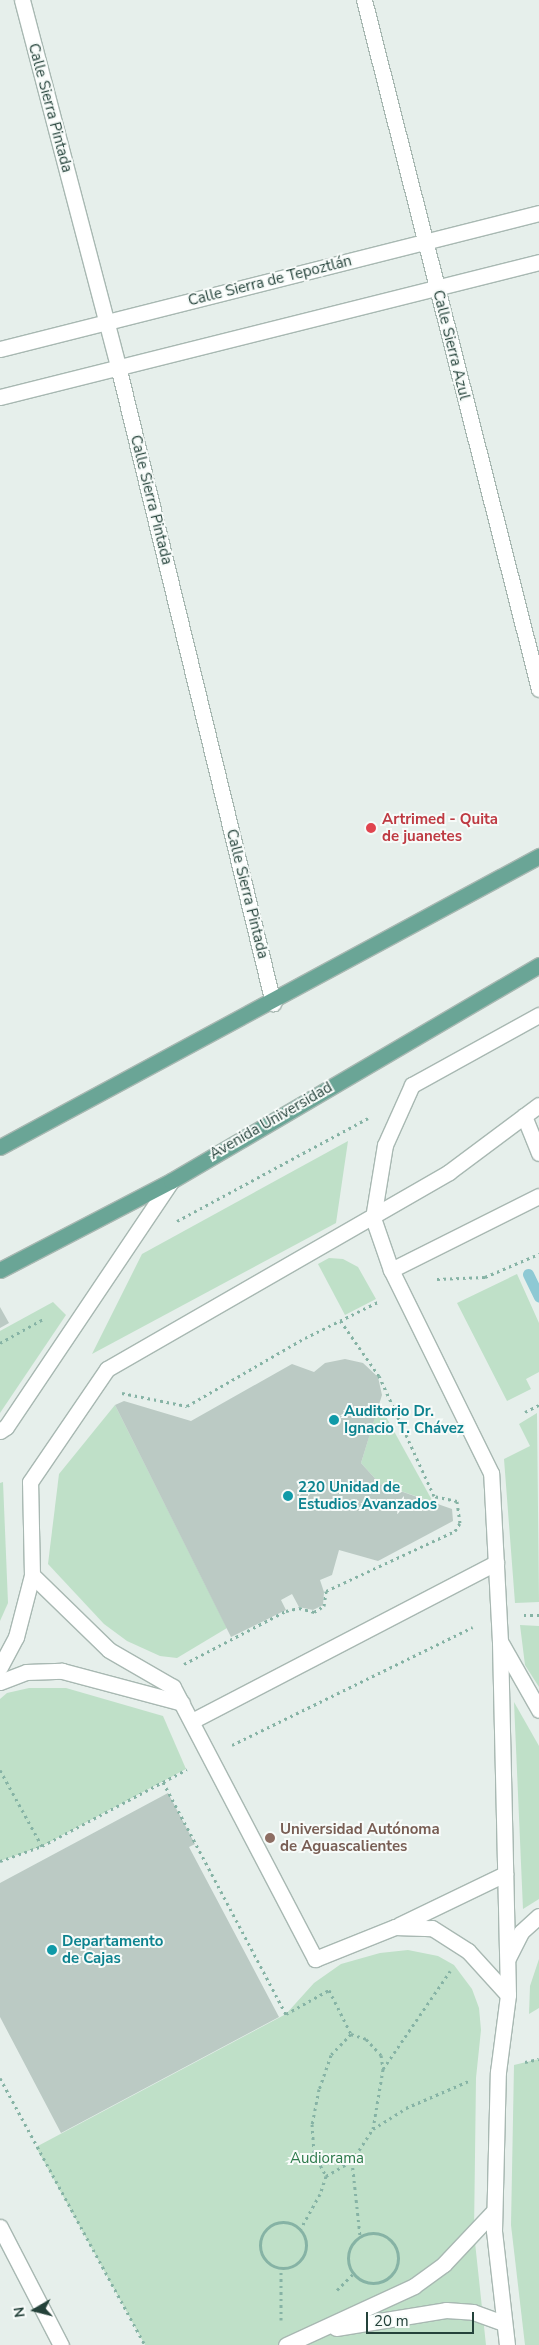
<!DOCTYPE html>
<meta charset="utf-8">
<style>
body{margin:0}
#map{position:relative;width:539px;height:2345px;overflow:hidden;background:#e6efeb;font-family:"Nunito Sans",sans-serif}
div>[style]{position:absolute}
.green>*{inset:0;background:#bfe0c8}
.stream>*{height:11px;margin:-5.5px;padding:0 5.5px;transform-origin:5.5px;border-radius:5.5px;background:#8ec9d4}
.building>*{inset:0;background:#bbcac4}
.path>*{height:3px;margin-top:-1.5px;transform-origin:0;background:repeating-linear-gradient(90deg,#86b3a5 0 2.5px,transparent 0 6.5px)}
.path>.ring{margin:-1.5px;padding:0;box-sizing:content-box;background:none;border:3px solid #86b3a5;border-radius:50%}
.roads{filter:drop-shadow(1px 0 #a8b8b2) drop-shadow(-1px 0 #a8b8b2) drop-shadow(0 1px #a8b8b2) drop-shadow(0 -1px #a8b8b2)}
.service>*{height:15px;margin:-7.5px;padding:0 7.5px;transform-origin:7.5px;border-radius:7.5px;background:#fff}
.minor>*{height:15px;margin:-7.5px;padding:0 7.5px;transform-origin:7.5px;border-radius:7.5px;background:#fff}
.primary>*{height:15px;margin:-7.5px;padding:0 7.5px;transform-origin:7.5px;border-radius:7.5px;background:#6aa596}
.dots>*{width:14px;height:14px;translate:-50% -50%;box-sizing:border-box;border:2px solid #f7fbf9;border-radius:50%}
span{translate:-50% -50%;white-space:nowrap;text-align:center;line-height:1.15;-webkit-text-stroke:4px #f7fbf9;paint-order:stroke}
.street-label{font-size:15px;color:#24423a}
.health-label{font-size:15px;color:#be3a42;font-weight:700}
.left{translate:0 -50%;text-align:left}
.culture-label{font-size:15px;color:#0d838f;font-weight:700}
.education-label{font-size:15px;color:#785e54;font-weight:700}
.park-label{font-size:15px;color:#2d7a4b}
.north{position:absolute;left:10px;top:2285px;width:50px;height:50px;-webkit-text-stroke:4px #f7fbf9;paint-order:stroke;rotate:262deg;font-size:14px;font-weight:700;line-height:20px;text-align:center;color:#24423a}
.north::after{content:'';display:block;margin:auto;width:18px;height:22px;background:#24423a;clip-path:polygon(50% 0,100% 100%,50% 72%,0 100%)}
.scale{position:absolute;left:366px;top:2312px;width:108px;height:22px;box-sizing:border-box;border:2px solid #24423a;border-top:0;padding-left:6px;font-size:15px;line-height:18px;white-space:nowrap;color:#24423a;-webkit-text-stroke:4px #f7fbf9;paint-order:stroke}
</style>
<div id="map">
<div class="green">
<div style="clip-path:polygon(348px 1141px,336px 1223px,92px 1354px,142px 1254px)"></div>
<div style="clip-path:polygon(329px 1258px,343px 1259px,358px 1267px,376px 1299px,345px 1315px,318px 1264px)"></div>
<div style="clip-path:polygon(517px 1274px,539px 1323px,539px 1372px,526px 1379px,531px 1389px,507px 1401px,457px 1303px)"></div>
<div style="clip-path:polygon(53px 1302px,66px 1315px,0 1413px,0 1331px)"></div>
<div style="clip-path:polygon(379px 1404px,433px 1502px,380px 1484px,361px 1463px)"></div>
<div style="clip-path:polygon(115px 1405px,227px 1628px,177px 1658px,160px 1656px,127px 1641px,104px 1624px,48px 1564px,59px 1474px)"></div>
<div style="clip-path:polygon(537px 1413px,539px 1602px,515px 1603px,504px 1459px,530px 1446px,519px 1424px)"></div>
<div style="clip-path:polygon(3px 1482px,8px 1603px,0 1621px,0 1483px)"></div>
<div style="clip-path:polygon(520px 1625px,539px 1626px,539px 1687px,525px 1665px)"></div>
<div style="clip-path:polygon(29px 1688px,66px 1688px,163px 1716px,186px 1769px,42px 1846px,0 1861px,0 1699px,7px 1693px)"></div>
<div style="clip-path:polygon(514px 1702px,539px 1746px,539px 1899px,523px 1909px)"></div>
<div style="clip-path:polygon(408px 1950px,438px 1956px,454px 1965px,472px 1989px,479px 2008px,481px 2030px,476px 2078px,474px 2233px,486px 2345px,145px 2345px,36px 2147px,286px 2014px,314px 1983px,341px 1964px,380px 1953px)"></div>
<div style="clip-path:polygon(539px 1959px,539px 2008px,529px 2014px,530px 1986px)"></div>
<div style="clip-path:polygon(539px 2059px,539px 2345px,525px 2345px,511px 2225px,514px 2065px)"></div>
</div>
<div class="stream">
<div style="left:528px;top:1274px;width:25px;rotate:64deg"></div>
</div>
<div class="building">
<div style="clip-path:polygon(0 1307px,9px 1323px,0 1328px)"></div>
<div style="clip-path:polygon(345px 1359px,363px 1363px,378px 1377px,382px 1395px,361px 1463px,380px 1484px,452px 1509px,453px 1521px,378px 1561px,339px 1550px,332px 1575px,320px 1580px,324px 1592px,323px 1605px,313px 1610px,299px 1607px,292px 1594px,281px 1600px,286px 1610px,231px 1637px,115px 1405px,124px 1401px,191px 1421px,292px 1364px,314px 1372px,325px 1363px)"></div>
<div style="clip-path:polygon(168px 1793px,195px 1844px,189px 1847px,279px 2017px,61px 2133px,0 2017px,0 1883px)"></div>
</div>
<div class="path">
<div style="left:177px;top:1221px;width:217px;rotate:-28.3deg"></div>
<div style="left:437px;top:1279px;width:48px;rotate:-2.4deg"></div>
<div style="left:485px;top:1277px;width:59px;rotate:-23.1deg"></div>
<div style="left:0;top:1343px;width:51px;rotate:-29.1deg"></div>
<div style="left:122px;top:1393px;width:66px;rotate:11.3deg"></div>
<div style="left:187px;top:1406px;width:136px;rotate:-30deg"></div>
<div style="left:305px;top:1338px;width:81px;rotate:-26.3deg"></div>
<div style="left:525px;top:1412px;width:16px;rotate:-27deg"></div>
<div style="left:524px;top:1615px;width:15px"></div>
<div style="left:184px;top:1664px;width:115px;rotate:-27.5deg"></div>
<div style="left:286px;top:1611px;width:13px;rotate:-13deg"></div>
<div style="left:299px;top:1608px;width:16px;rotate:15deg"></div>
<div style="left:314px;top:1612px;width:12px;rotate:-31deg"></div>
<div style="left:324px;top:1606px;width:15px;rotate:-82deg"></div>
<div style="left:326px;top:1591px;width:142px;rotate:-24.9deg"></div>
<div style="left:455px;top:1531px;width:9px;rotate:-58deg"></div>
<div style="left:460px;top:1523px;width:22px;rotate:-98deg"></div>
<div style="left:457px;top:1501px;width:24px;rotate:-168deg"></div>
<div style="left:434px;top:1496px;width:132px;rotate:-114.6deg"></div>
<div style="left:379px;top:1376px;width:68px;rotate:-124.9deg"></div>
<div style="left:232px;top:1745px;width:268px;rotate:-26.1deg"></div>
<div style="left:0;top:1770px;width:87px;rotate:61.1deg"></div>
<div style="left:163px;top:1782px;width:27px;rotate:-28deg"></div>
<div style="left:0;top:1861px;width:45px;rotate:-19.7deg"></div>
<div style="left:42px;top:1846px;width:137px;rotate:-27.9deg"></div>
<div style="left:163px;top:1782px;width:263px;rotate:62.1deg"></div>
<div style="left:286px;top:2014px;width:49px;rotate:-29.2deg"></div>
<div style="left:329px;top:1990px;width:49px;rotate:63.4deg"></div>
<div style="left:351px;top:2034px;width:29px;rotate:134deg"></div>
<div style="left:331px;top:2055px;width:36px;rotate:109deg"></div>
<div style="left:319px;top:2089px;width:36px;rotate:101deg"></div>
<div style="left:312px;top:2124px;width:30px;rotate:86deg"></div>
<div style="left:314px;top:2154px;width:25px;rotate:61deg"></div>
<div style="left:326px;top:2176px;width:19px;rotate:108deg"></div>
<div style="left:320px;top:2194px;width:41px;rotate:119.1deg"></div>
<div style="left:351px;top:2034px;width:16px;rotate:18deg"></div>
<div style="left:366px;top:2039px;width:22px;rotate:47deg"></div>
<div style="left:381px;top:2055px;width:14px;rotate:82deg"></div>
<div style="left:525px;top:2062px;width:14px;rotate:-12deg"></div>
<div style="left:0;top:2078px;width:304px;rotate:61.5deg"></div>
<div style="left:373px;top:2129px;width:61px;rotate:-80.5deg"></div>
<div style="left:383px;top:2069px;width:119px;rotate:-55.6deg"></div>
<div style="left:352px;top:2161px;width:75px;rotate:83.9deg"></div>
<div style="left:326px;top:2176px;width:30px;rotate:-30deg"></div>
<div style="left:352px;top:2161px;width:38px;rotate:-57deg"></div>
<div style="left:373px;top:2129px;width:39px;rotate:-32deg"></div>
<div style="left:406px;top:2108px;width:71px;rotate:-23.3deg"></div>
<div class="ring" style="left:260px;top:2222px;width:43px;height:43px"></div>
<div class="ring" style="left:348px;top:2233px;width:47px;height:47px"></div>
<div style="left:337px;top:2290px;width:24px;rotate:-45deg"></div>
<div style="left:281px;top:2320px;width:52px;rotate:-90deg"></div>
</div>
<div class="roads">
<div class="service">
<div style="left:524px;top:1116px;width:40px;rotate:68deg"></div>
<div style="left:391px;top:1270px;width:165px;rotate:-26.6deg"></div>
<div style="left:0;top:1431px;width:7px;rotate:-34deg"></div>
<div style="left:6px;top:1427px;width:296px;rotate:-56.1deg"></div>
<div style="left:32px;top:1575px;width:107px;rotate:44.2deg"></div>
<div style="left:109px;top:1650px;width:74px;rotate:30deg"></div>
<div style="left:173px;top:1687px;width:307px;rotate:62.4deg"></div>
<div style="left:315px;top:1959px;width:86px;rotate:-21.8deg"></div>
<div style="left:395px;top:1927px;width:37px;rotate:2deg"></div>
<div style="left:432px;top:1928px;width:43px;rotate:32.6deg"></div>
<div style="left:468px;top:1951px;width:59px;rotate:47.7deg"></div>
<div style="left:501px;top:1643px;width:77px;rotate:60.4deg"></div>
<div style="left:0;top:1667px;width:34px;rotate:-62deg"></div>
<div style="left:16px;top:1637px;width:64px;rotate:-75.5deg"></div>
<div style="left:32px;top:1575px;width:93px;rotate:-91.2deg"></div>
<div style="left:30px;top:1482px;width:137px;rotate:-55.7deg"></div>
<div style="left:107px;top:1369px;width:395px;rotate:-29.9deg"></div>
<div style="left:449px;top:1172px;width:112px;rotate:-36.7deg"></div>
<div style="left:0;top:1682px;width:28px;rotate:-21deg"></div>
<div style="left:26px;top:1672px;width:36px;rotate:-2deg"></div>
<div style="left:62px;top:1671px;width:124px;rotate:14.9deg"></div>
<div style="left:192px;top:1721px;width:343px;rotate:-27.5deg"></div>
<div style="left:399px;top:1925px;width:118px;rotate:-25.7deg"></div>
<div style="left:508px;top:1958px;width:29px;rotate:-63deg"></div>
<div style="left:521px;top:1932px;width:24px;rotate:-42deg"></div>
<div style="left:0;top:2227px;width:133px;rotate:62.7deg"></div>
<div style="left:336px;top:2328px;width:111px;rotate:-9.3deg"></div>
<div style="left:446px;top:2310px;width:27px;rotate:4deg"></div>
<div style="left:473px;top:2312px;width:33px;rotate:20deg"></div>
<div style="left:286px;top:2345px;width:141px;rotate:-24.7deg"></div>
<div style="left:414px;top:2286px;width:37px;rotate:-36deg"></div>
<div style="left:444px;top:2264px;width:73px;rotate:-46.7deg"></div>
<div style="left:507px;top:2345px;width:115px;rotate:-96.5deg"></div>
<div style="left:494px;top:2231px;width:159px;rotate:-88.6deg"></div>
<div style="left:498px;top:2072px;width:78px;rotate:-82.6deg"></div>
<div style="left:508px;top:1995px;width:353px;rotate:-91.3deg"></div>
<div style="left:500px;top:1642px;width:169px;rotate:-93deg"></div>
<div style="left:491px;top:1473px;width:226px;rotate:-116.2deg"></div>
<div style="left:391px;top:1270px;width:55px;rotate:-109.1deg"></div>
<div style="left:373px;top:1218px;width:74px;rotate:-80.7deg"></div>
<div style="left:385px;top:1145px;width:66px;rotate:-65.8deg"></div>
<div style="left:412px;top:1085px;width:145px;rotate:-28.9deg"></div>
</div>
<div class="minor">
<div style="left:22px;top:0;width:378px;rotate:75.3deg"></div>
<div style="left:118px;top:366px;width:656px;rotate:76.32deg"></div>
<div style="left:364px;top:0;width:711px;rotate:75.75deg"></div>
<div style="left:0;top:349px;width:556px;rotate:-14.16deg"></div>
<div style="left:0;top:397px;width:556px;rotate:-14.06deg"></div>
</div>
<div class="primary">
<div style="left:0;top:1147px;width:613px;rotate:-28.36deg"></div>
<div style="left:0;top:1270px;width:193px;rotate:-27.5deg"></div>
<div style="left:171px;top:1181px;width:427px;rotate:-30.4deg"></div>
</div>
</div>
<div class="dots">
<div style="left:371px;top:828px;background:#e0444e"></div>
<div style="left:334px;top:1420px;background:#0f9aa8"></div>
<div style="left:288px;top:1496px;background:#0f9aa8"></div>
<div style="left:270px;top:1838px;background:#8d6e63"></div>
<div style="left:52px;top:1950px;background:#0f9aa8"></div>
</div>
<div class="street-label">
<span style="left:50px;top:108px;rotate:75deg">Calle Sierra Pintada</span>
<span style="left:270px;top:281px;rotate:-14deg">Calle Sierra de Tepoztlán</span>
<span style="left:451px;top:345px;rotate:76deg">Calle Sierra Azul</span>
<span style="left:151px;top:500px;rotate:76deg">Calle Sierra Pintada</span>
<span style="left:247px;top:894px;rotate:76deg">Calle Sierra Pintada</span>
<span style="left:271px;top:1121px;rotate:-30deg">Avenida Universidad</span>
</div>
<div class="health-label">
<span class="left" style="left:382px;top:828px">Artrimed - Quita<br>de juanetes</span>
</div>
<div class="culture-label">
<span class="left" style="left:344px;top:1420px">Auditorio Dr.<br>Ignacio T. Chávez</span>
<span class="left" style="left:298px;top:1496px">220 Unidad de<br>Estudios Avanzados</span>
<span class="left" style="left:62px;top:1950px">Departamento<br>de Cajas</span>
</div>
<div class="education-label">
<span class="left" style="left:280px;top:1838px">Universidad Autónoma<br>de Aguascalientes</span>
</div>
<div class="park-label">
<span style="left:327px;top:2159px">Audiorama</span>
</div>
<div class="north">N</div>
<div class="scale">20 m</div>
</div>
